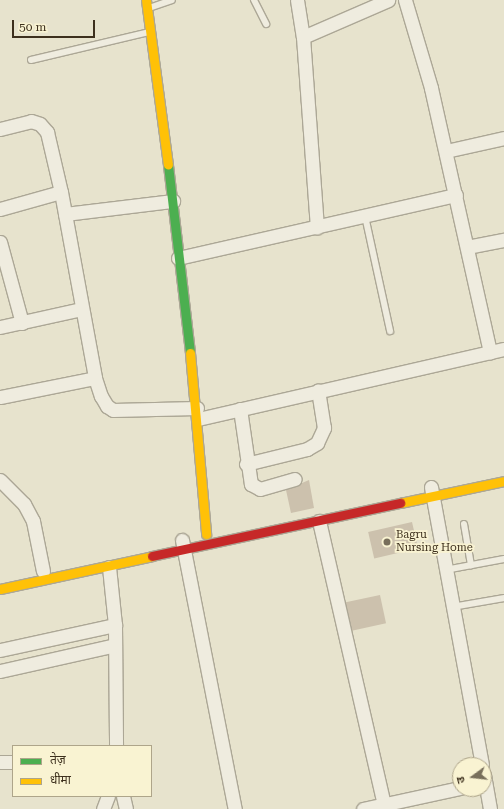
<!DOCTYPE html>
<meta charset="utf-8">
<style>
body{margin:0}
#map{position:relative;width:504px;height:809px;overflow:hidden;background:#e7e3cd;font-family:"Roboto Serif","Noto Sans Devanagari",serif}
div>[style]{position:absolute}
.building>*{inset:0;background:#ccc1ad;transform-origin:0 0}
.roads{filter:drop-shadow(1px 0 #aca796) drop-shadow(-1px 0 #aca796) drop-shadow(0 1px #aca796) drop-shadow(0 -1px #aca796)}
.lane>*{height:6px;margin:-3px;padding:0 3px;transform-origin:3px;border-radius:3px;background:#efecdf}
.street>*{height:13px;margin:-6.5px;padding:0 6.5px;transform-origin:6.5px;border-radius:6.5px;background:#efecdf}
.fast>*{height:9px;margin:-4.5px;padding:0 4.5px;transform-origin:4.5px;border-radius:4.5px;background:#4caf50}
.slow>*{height:9px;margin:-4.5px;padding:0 4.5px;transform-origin:4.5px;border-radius:4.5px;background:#ffc107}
.jam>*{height:9px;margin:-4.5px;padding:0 4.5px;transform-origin:4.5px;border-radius:4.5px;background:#c62828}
.dots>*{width:11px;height:11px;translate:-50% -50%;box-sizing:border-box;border:2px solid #f9f3d2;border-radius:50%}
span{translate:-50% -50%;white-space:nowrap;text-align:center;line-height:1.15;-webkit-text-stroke:3.5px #f9f3d2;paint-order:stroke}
.poi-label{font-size:11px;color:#3d301d}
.left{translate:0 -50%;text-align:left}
.legend{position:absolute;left:12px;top:745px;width:140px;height:52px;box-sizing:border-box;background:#f9f3d2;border:1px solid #aea58a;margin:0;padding:5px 7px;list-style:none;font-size:12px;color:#3d301d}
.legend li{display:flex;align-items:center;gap:8px;height:20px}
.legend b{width:20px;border:1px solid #aea58a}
.north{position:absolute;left:452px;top:757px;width:40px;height:40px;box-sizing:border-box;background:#f9f3d2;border:1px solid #aea58a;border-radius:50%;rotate:255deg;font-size:11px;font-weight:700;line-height:16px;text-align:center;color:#3d301d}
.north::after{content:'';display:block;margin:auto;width:14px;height:18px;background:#786f5b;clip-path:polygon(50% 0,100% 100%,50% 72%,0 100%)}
.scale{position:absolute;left:12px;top:20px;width:83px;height:18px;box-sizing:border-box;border:2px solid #3d301d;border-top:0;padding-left:5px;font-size:12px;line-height:14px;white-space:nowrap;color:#3d301d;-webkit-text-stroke:3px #f9f3d2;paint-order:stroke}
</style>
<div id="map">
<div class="building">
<div style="clip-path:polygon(309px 480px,314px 508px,291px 513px,286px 490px)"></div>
<div style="left:412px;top:522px;width:27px;height:45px;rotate:77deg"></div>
<div style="left:380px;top:595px;width:29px;height:35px;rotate:78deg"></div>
</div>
<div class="roads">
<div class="lane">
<div style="left:254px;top:0;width:27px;rotate:63deg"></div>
<div style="left:149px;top:8px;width:24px;rotate:-19deg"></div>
<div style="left:31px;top:60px;width:121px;rotate:-13.3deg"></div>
<div style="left:365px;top:216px;width:118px;rotate:77.7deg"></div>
<div style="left:464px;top:524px;width:42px;rotate:80.3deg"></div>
<div style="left:445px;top:570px;width:60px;rotate:-10.6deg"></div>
<div style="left:452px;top:607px;width:53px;rotate:-9.8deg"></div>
</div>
<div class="street">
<div style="left:297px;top:0;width:37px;rotate:81deg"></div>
<div style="left:303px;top:37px;width:191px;rotate:85.8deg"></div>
<div style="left:405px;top:0;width:92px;rotate:73.5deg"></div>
<div style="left:431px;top:88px;width:271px;rotate:77.4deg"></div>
<div style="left:303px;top:37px;width:93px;rotate:-23.5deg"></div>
<div style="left:0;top:129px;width:32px;rotate:-14deg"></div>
<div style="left:31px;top:121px;width:9px;rotate:18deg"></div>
<div style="left:40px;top:124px;width:11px;rotate:49deg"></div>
<div style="left:47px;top:132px;width:62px;rotate:76.9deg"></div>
<div style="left:61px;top:192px;width:189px;rotate:79.6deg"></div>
<div style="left:95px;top:378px;width:97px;rotate:168.7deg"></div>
<div style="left:446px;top:151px;width:59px;rotate:-12.6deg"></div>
<div style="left:0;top:209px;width:63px;rotate:-15.6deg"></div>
<div style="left:65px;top:214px;width:109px;rotate:-6.9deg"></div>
<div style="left:0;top:242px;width:84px;rotate:74.8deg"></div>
<div style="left:467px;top:247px;width:38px;rotate:-11deg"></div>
<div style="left:178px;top:258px;width:285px;rotate:-12.8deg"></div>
<div style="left:0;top:327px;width:84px;rotate:-12.4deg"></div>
<div style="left:95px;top:378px;width:19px;rotate:72deg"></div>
<div style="left:101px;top:396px;width:12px;rotate:59deg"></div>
<div style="left:107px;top:406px;width:7px;rotate:34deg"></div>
<div style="left:113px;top:410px;width:84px;rotate:-1.4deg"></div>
<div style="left:240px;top:409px;width:76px;rotate:81.7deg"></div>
<div style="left:251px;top:484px;width:10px;rotate:29deg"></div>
<div style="left:260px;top:489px;width:36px;rotate:-16deg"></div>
<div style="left:198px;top:419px;width:314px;rotate:-12.9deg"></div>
<div style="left:246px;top:464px;width:63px;rotate:-13.8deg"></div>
<div style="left:307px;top:449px;width:12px;rotate:-31deg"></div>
<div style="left:317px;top:443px;width:17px;rotate:-65deg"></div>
<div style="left:324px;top:428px;width:38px;rotate:-99deg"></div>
<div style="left:0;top:480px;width:34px;rotate:45deg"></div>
<div style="left:24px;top:504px;width:19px;rotate:62deg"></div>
<div style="left:33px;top:521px;width:51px;rotate:78.7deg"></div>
<div style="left:431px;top:487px;width:283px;rotate:79.6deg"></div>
<div style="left:319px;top:521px;width:291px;rotate:77.1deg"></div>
<div style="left:182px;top:540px;width:274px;rotate:78.9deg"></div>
<div style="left:109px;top:567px;width:58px;rotate:84.1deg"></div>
<div style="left:115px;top:625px;width:121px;rotate:89.5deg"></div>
<div style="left:0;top:650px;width:118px;rotate:-12.3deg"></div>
<div style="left:0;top:671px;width:118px;rotate:-12.7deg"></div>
<div style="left:0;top:762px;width:13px"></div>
<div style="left:484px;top:775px;width:35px;rotate:80deg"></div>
<div style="left:123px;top:796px;width:13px;rotate:77deg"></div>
<div style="left:103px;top:809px;width:14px;rotate:-69deg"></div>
<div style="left:363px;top:809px;width:99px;rotate:-12.2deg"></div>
</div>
<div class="fast">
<div style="left:168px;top:165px;width:189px;rotate:83.3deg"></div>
</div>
<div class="slow">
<div style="left:146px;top:0;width:166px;rotate:82.4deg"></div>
<div style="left:190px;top:353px;width:182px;rotate:84.9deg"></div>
<div style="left:400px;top:503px;width:106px;rotate:-11.9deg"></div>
<div style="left:0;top:589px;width:156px;rotate:-12.2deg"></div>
</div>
<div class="jam">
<div style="left:152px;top:556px;width:254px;rotate:-12.1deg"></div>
</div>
</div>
<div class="dots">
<div style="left:387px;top:542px;background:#786f5b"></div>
</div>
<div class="poi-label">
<span class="left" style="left:396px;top:542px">Bagru<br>Nursing Home</span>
</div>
<ul class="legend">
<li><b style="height:5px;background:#4caf50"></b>तेज़</li>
<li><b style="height:5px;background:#ffc107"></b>धीमा</li>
</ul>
<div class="north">उ</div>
<div class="scale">50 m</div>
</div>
